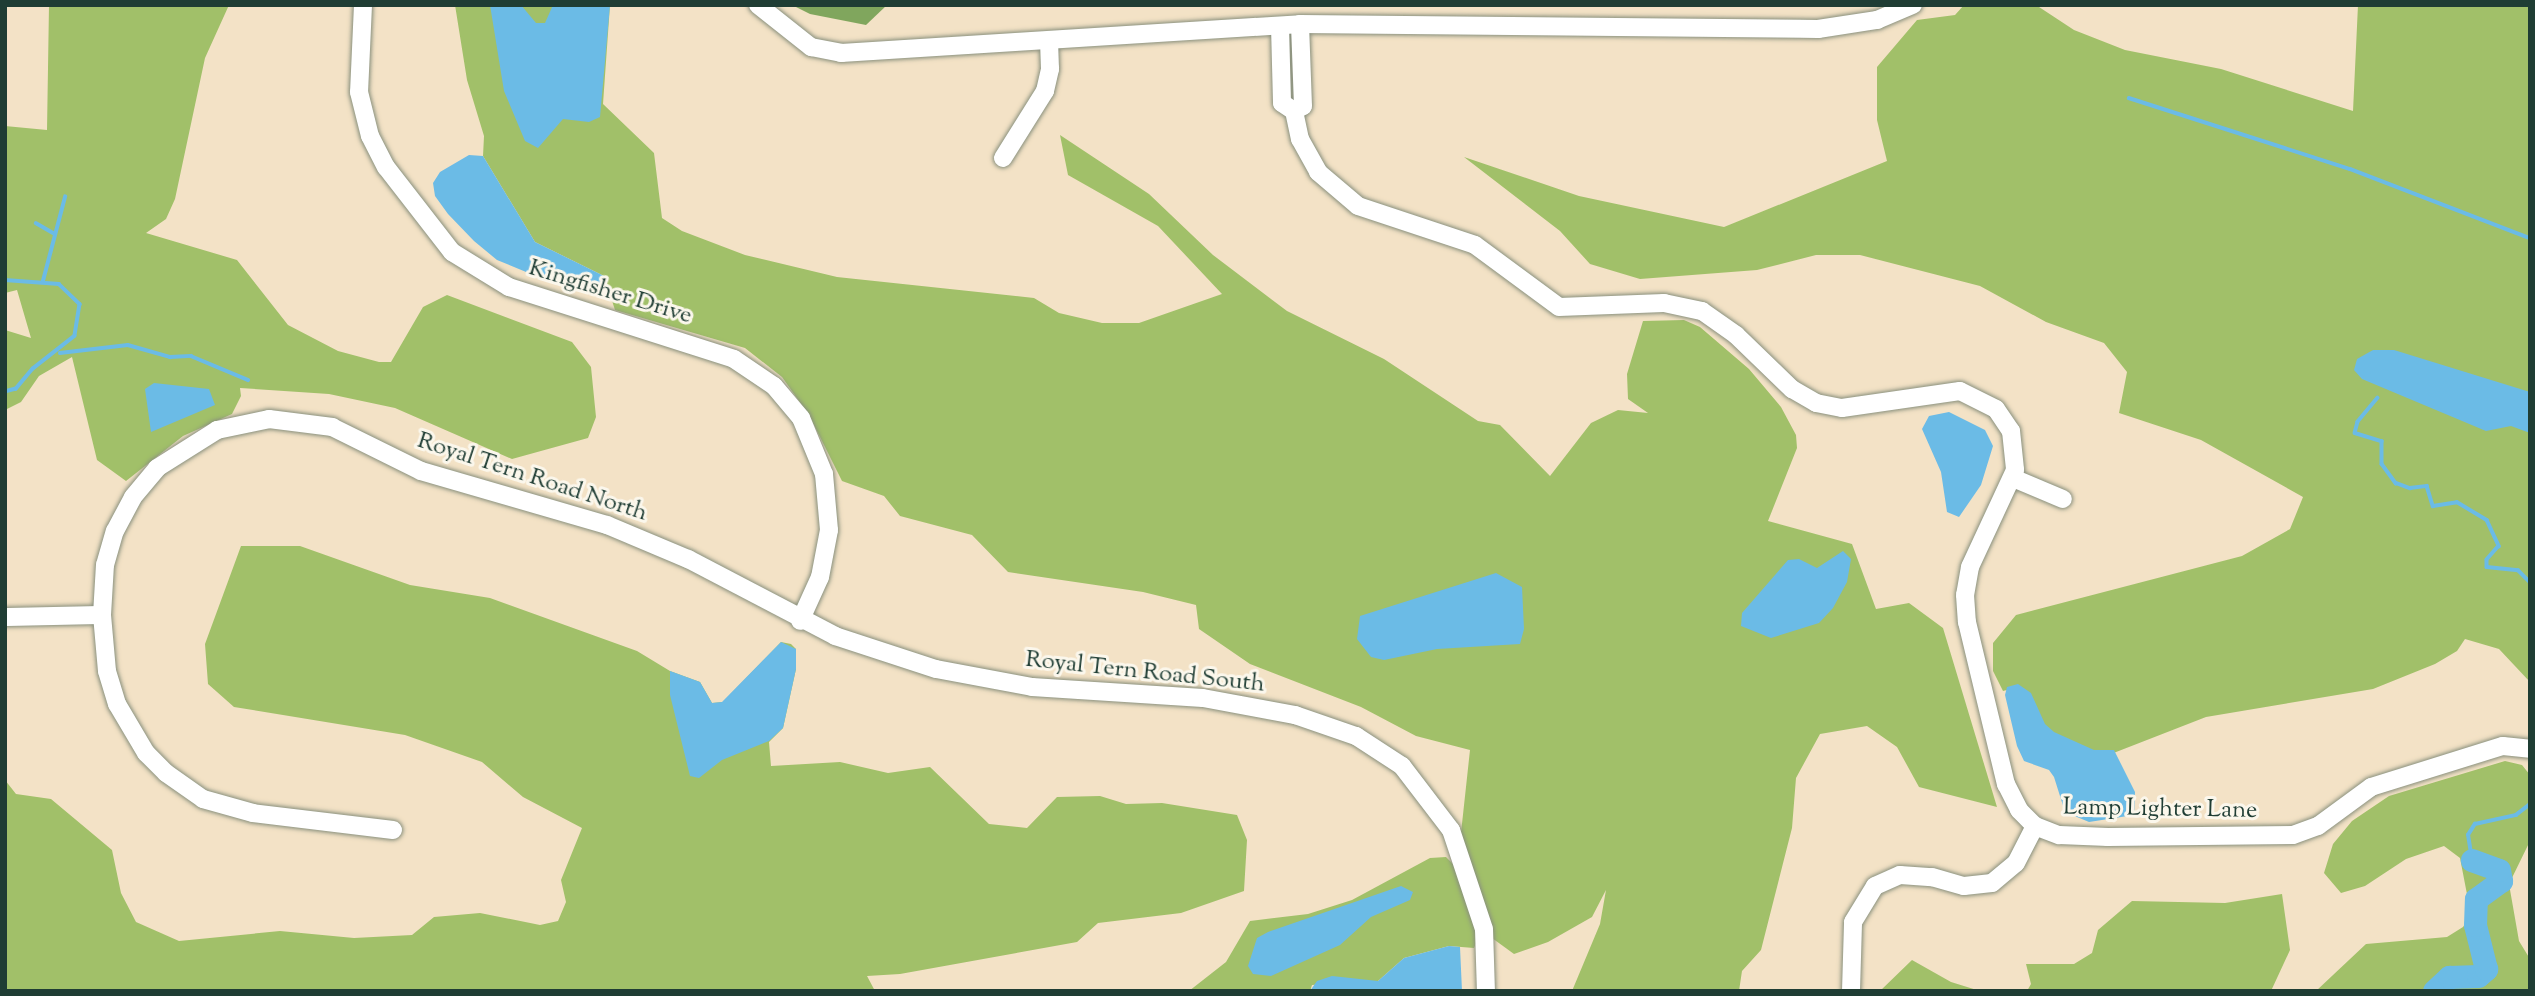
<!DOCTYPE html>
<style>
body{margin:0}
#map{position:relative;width:2535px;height:996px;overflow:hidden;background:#f3e2c6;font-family:"Sorts Mill Goudy",serif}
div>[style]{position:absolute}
.green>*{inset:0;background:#a1c069}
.forest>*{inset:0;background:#80a65d}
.water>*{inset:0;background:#6bbbe6}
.stream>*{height:3.5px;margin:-1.75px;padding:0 1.75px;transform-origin:1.75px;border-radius:1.75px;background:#6bbbe6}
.river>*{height:23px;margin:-11.5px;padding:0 11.5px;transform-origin:11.5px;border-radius:11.5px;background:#6bbbe6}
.roads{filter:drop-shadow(0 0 2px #89907d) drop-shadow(0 0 2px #89907d)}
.minor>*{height:18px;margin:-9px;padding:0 9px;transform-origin:9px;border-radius:9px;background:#fff}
span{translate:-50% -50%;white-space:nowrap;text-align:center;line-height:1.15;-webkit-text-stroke:6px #fbf7ec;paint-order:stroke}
.street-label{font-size:24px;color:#1f3d34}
.frame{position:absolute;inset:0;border:7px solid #1f3d34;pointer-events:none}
</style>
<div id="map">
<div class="green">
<div style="clip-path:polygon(49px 5px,229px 5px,205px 58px,175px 199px,166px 219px,146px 233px,237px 260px,288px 325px,338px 351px,379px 362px,391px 362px,423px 307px,447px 295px,572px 342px,591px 367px,596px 417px,588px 438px,512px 459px,395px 408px,329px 394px,240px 388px,241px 396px,232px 414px,183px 436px,126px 481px,97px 460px,72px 357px,39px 376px,21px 402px,5px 410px,5px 330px,31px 338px,17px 290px,5px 293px,5px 126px,47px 130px)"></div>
<div style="clip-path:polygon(455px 5px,610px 5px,603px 104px,654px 153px,662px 218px,682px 231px,745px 255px,837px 277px,1034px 298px,1059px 313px,1102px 323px,1139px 323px,1222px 294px,1158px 226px,1068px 175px,1060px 135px,1149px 194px,1213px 255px,1287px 311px,1384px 359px,1478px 421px,1500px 425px,1550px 476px,1591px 423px,1618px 410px,1648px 413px,1628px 399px,1627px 374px,1643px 321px,1684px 320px,1700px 327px,1749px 369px,1781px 407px,1796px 435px,1797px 448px,1768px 521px,1852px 544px,1876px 609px,1909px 603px,1943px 628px,1997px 807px,1919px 787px,1897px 747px,1867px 726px,1820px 734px,1796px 778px,1792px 828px,1761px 950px,1742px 971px,1739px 991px,1572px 991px,1600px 924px,1606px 890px,1592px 917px,1548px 942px,1514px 954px,1492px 938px,1461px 833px,1470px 750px,1416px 736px,1361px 707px,1250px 664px,1199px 629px,1196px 605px,1143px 592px,1008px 572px,972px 535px,900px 516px,884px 496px,842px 481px,809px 415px,782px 377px,745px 348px,615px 310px,604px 276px,535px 242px,483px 156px,484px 136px,467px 80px)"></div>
<div style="clip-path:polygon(1964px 5px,2036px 5px,2074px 30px,2125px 50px,2221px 69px,2353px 111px,2358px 5px,2530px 5px,2530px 682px,2499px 649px,2465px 639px,2457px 651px,2435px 664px,2373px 689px,2206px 717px,2111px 754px,2086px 752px,2042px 727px,2019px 687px,2003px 691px,1993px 671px,1993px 643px,2016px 615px,2242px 556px,2290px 529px,2303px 497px,2201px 440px,2119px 413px,2127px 372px,2104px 343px,2046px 322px,1980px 286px,1860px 255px,1816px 255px,1757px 270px,1640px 279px,1590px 264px,1560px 231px,1464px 157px,1579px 196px,1724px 227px,1887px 161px,1877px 120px,1877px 67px,1917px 20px,1955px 15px)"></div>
<div style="clip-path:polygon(241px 546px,300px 546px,410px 585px,490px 598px,637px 651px,670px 671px,700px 682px,712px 703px,723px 702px,781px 642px,791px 644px,796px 649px,796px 669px,783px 728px,769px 742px,771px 766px,840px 762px,888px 773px,930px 767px,989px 824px,1027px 828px,1057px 797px,1100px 796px,1126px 804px,1162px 803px,1237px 815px,1247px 840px,1244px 891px,1181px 913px,1098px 923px,1077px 942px,900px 974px,867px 976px,875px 991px,5px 991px,5px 780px,16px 794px,51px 799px,112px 850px,121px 893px,136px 922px,179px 941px,280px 931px,354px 938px,412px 935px,434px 917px,480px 913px,540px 925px,558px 921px,566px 902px,561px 880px,582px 828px,523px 797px,482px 762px,405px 735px,234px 707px,208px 684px,205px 644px)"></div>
<div style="clip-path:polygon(2505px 761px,2522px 765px,2530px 775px,2530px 841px,2509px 884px,2519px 941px,2530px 959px,2530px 991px,2316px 991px,2366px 944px,2447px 937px,2463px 927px,2471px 915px,2460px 858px,2444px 846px,2406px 859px,2365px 886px,2341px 893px,2324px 873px,2333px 844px,2352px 821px,2389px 796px)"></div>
<div style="clip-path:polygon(1446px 857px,1455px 866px,1478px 938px,1474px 948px,1449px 946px,1404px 958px,1378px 981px,1312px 985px,1310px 991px,1189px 991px,1226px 962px,1250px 921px,1308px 914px,1352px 900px,1430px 858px)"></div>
<div style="clip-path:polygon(2282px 894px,2290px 950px,2271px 991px,2027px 991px,2031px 984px,2026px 964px,2074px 964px,2092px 953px,2098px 930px,2132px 901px,2225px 903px)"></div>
<div style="clip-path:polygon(1912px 960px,1951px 982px,1980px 991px,1880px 991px)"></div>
</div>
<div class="forest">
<div style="clip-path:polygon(792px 5px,887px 5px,866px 25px,810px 14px)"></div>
</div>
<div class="water">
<div style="clip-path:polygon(490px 5px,521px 5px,536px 23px,545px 23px,553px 5px,610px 5px,600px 117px,589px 122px,563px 119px,538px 148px,525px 141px,504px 91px)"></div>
<div style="clip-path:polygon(469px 155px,483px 156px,535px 242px,604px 276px,605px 291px,543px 279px,497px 260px,474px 241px,448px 214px,435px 196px,433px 183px,440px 172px)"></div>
<div style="clip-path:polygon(2373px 350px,2394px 350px,2530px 392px,2530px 433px,2511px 426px,2486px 431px,2362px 379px,2354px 370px,2357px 359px)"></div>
<div style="clip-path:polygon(154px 383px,209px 389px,215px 405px,151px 432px,145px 389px)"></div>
<div style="clip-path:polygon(1949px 412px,1985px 430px,1993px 446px,1981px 485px,1959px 517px,1947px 512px,1941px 472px,1922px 429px,1929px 416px)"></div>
<div style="clip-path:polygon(1843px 551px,1851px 559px,1847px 582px,1833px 608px,1819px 623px,1771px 638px,1741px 626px,1742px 613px,1788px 560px,1799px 559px,1817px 568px)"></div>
<div style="clip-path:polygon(1496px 573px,1522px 587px,1524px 629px,1520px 644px,1437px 649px,1384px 660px,1371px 657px,1357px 639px,1360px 616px)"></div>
<div style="clip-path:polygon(781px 642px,796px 649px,796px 669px,783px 728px,769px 741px,722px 760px,699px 778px,690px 776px,670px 695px,670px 671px,700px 682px,712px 703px,722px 702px)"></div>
<div style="clip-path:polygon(2018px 684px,2031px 693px,2045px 724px,2054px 732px,2094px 750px,2114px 750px,2135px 792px,2134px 815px,2089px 822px,2065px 812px,2054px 777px,2049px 770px,2024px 761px,2017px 746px,2005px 695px,2007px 687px)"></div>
<div style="clip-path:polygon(1401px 886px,1413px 892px,1410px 900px,1371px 917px,1340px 945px,1271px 976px,1253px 974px,1248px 966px,1257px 938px,1268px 932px)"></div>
<div style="clip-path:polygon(1449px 946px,1460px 947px,1462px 991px,1310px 991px,1317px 981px,1332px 976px,1378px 981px,1404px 958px)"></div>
</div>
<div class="stream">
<div style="left:2129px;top:98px;width:232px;rotate:17.8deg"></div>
<div style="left:2350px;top:169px;width:193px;rotate:21deg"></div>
<div style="left:36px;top:223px;width:20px;rotate:30deg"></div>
<div style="left:5px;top:280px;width:54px;rotate:4.2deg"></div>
<div style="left:59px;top:284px;width:29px;rotate:44deg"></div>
<div style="left:80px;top:304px;width:32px;rotate:99deg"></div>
<div style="left:75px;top:336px;width:53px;rotate:141.8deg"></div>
<div style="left:33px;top:369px;width:26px;rotate:130deg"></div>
<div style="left:16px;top:389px;width:11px;rotate:165deg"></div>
<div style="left:43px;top:281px;width:87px;rotate:-75.3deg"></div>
<div style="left:60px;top:353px;width:68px;rotate:-6.7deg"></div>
<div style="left:128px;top:345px;width:44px;rotate:15.9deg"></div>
<div style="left:170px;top:357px;width:21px;rotate:-3deg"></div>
<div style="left:191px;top:356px;width:62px;rotate:22.8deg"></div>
<div style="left:2378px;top:398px;width:31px;rotate:130deg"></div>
<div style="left:2358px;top:422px;width:11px;rotate:105deg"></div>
<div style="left:2355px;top:433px;width:28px;rotate:17deg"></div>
<div style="left:2382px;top:441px;width:23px;rotate:90deg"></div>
<div style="left:2382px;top:464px;width:24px;rotate:54deg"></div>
<div style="left:2396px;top:483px;width:15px;rotate:20deg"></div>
<div style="left:2410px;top:488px;width:17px;rotate:-7deg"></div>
<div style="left:2427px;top:486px;width:21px;rotate:73deg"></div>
<div style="left:2433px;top:506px;width:24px;rotate:-9deg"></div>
<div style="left:2457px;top:502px;width:35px;rotate:31deg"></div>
<div style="left:2487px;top:520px;width:29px;rotate:65deg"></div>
<div style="left:2499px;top:546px;width:18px;rotate:131deg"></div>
<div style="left:2487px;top:560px;width:7px;rotate:90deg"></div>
<div style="left:2487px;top:567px;width:31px;rotate:6deg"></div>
<div style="left:2518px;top:570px;width:17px;rotate:45deg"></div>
<div style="left:2472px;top:860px;width:25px;rotate:-99deg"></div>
<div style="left:2468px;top:835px;width:13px;rotate:-58deg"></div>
<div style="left:2475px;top:824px;width:42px;rotate:-12.4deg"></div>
<div style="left:2516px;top:815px;width:18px;rotate:-38deg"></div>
</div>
<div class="river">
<div style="left:2434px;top:991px;width:21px;rotate:-43deg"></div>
<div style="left:2449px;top:977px;width:29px;rotate:-2deg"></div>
<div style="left:2478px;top:976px;width:11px;rotate:-41deg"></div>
<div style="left:2486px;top:969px;width:45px;rotate:-104deg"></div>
<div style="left:2475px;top:925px;width:26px;rotate:-88deg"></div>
<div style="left:2476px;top:899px;width:31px;rotate:-36deg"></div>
<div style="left:2501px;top:881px;width:11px;rotate:-100deg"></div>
<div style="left:2499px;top:870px;width:29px;rotate:-160deg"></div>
</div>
<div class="roads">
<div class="minor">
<div style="left:363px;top:5px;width:87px;rotate:92.6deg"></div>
<div style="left:359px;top:92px;width:45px;rotate:76deg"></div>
<div style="left:370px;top:136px;width:35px;rotate:63deg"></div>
<div style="left:386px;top:167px;width:108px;rotate:52.2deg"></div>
<div style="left:452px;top:252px;width:67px;rotate:31.6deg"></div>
<div style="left:509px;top:287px;width:236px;rotate:17.7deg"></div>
<div style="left:734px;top:359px;width:48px;rotate:34deg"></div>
<div style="left:774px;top:386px;width:42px;rotate:49.8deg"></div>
<div style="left:801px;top:418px;width:61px;rotate:67.7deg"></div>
<div style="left:824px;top:474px;width:56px;rotate:84.9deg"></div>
<div style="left:829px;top:530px;width:48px;rotate:100.8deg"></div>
<div style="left:820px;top:577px;width:48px;rotate:114.4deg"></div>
<div style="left:758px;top:5px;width:68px;rotate:38.4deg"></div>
<div style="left:811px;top:47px;width:31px;rotate:11deg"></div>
<div style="left:841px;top:53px;width:460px;rotate:-3.6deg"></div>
<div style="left:1300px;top:24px;width:518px;rotate:0.55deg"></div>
<div style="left:1818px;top:29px;width:60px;rotate:-8.7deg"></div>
<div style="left:1877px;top:20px;width:39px;rotate:-23deg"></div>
<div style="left:1280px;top:26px;width:77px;rotate:88.5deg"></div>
<div style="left:1282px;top:103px;width:14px;rotate:34deg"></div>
<div style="left:1294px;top:111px;width:29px;rotate:78deg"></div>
<div style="left:1300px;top:139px;width:38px;rotate:61deg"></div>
<div style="left:1318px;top:172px;width:52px;rotate:40.4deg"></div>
<div style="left:1358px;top:206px;width:123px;rotate:18.4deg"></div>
<div style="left:1475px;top:245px;width:104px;rotate:36.4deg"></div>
<div style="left:1559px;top:307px;width:105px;rotate:-2.2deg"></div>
<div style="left:1664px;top:303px;width:39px;rotate:12deg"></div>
<div style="left:1702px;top:311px;width:42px;rotate:35.2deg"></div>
<div style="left:1736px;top:335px;width:78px;rotate:44deg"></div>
<div style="left:1792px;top:389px;width:28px;rotate:30deg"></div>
<div style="left:1816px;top:403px;width:26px;rotate:11deg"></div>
<div style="left:1842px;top:408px;width:119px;rotate:-8.2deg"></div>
<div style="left:1960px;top:391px;width:40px;rotate:26.6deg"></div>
<div style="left:1996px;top:409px;width:27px;rotate:56deg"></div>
<div style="left:2011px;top:431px;width:39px;rotate:84deg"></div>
<div style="left:2015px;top:470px;width:107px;rotate:114.9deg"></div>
<div style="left:1970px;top:567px;width:28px;rotate:100deg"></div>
<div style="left:1965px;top:595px;width:27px;rotate:86deg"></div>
<div style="left:1967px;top:622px;width:167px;rotate:76.5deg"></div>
<div style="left:2006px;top:784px;width:29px;rotate:63deg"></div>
<div style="left:2019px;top:810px;width:23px;rotate:45deg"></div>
<div style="left:2035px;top:826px;width:26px;rotate:21deg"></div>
<div style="left:2059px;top:835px;width:49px;rotate:2.3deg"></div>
<div style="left:2108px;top:837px;width:185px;rotate:-0.6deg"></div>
<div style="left:2293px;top:835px;width:27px;rotate:-20deg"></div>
<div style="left:2318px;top:826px;width:66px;rotate:-36.3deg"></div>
<div style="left:2371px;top:787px;width:138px;rotate:-17.3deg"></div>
<div style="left:2503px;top:746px;width:27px;rotate:6deg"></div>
<div style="left:1294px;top:111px;width:10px;rotate:-29deg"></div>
<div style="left:1303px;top:106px;width:82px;rotate:-92.1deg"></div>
<div style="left:1003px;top:158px;width:79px;rotate:-57.9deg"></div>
<div style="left:1045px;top:91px;width:23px;rotate:-77deg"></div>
<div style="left:1050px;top:69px;width:25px;rotate:-92deg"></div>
<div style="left:2013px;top:478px;width:54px;rotate:22.8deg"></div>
<div style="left:5px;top:617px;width:97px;rotate:-1.2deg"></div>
<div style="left:393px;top:830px;width:141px;rotate:-173.1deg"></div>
<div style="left:253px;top:813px;width:52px;rotate:-164.4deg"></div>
<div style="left:203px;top:799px;width:45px;rotate:-144.9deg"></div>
<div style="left:166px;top:773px;width:28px;rotate:-135deg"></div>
<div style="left:146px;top:753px;width:57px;rotate:-120.6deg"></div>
<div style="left:117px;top:704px;width:34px;rotate:-107deg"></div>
<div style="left:107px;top:671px;width:56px;rotate:-95.1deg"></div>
<div style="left:102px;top:615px;width:50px;rotate:-86.6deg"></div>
<div style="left:105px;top:565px;width:35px;rotate:-74deg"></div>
<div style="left:115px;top:531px;width:38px;rotate:-62deg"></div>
<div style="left:133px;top:497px;width:38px;rotate:-50deg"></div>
<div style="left:157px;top:468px;width:71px;rotate:-32.3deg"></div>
<div style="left:217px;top:430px;width:53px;rotate:-11.9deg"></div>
<div style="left:269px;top:419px;width:64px;rotate:7.2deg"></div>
<div style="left:332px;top:427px;width:99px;rotate:26.3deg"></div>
<div style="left:421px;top:471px;width:194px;rotate:16.2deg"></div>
<div style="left:607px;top:525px;width:88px;rotate:22.8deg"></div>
<div style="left:688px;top:559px;width:166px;rotate:27.6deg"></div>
<div style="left:835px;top:636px;width:106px;rotate:18.1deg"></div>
<div style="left:936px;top:669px;width:98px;rotate:10.6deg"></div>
<div style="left:1032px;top:687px;width:171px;rotate:3.7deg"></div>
<div style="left:1203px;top:698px;width:94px;rotate:10.5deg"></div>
<div style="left:1295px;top:715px;width:65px;rotate:19deg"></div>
<div style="left:1356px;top:736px;width:55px;rotate:33.1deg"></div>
<div style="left:1402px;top:766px;width:81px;rotate:52.6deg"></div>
<div style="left:1451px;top:830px;width:104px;rotate:71.6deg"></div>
<div style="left:1484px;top:929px;width:62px;rotate:88.2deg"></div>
<div style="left:1851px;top:991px;width:69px;rotate:-88.3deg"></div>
<div style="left:1853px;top:922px;width:42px;rotate:-58.6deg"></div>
<div style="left:1875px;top:886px;width:27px;rotate:-24deg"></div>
<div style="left:1900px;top:875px;width:32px;rotate:4deg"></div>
<div style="left:1932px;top:877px;width:33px;rotate:16deg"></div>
<div style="left:1964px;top:886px;width:28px;rotate:-6deg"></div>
<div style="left:1992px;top:883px;width:31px;rotate:-40deg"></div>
<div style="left:2016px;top:863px;width:42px;rotate:-62.8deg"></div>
</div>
</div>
<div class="street-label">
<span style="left:610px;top:293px;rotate:17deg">Kingfisher Drive</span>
<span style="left:532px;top:478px;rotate:18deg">Royal Tern Road North</span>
<span style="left:1145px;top:673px;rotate:6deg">Royal Tern Road South</span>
<span style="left:2160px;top:810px;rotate:1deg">Lamp Lighter Lane</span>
</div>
<div class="frame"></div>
</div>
